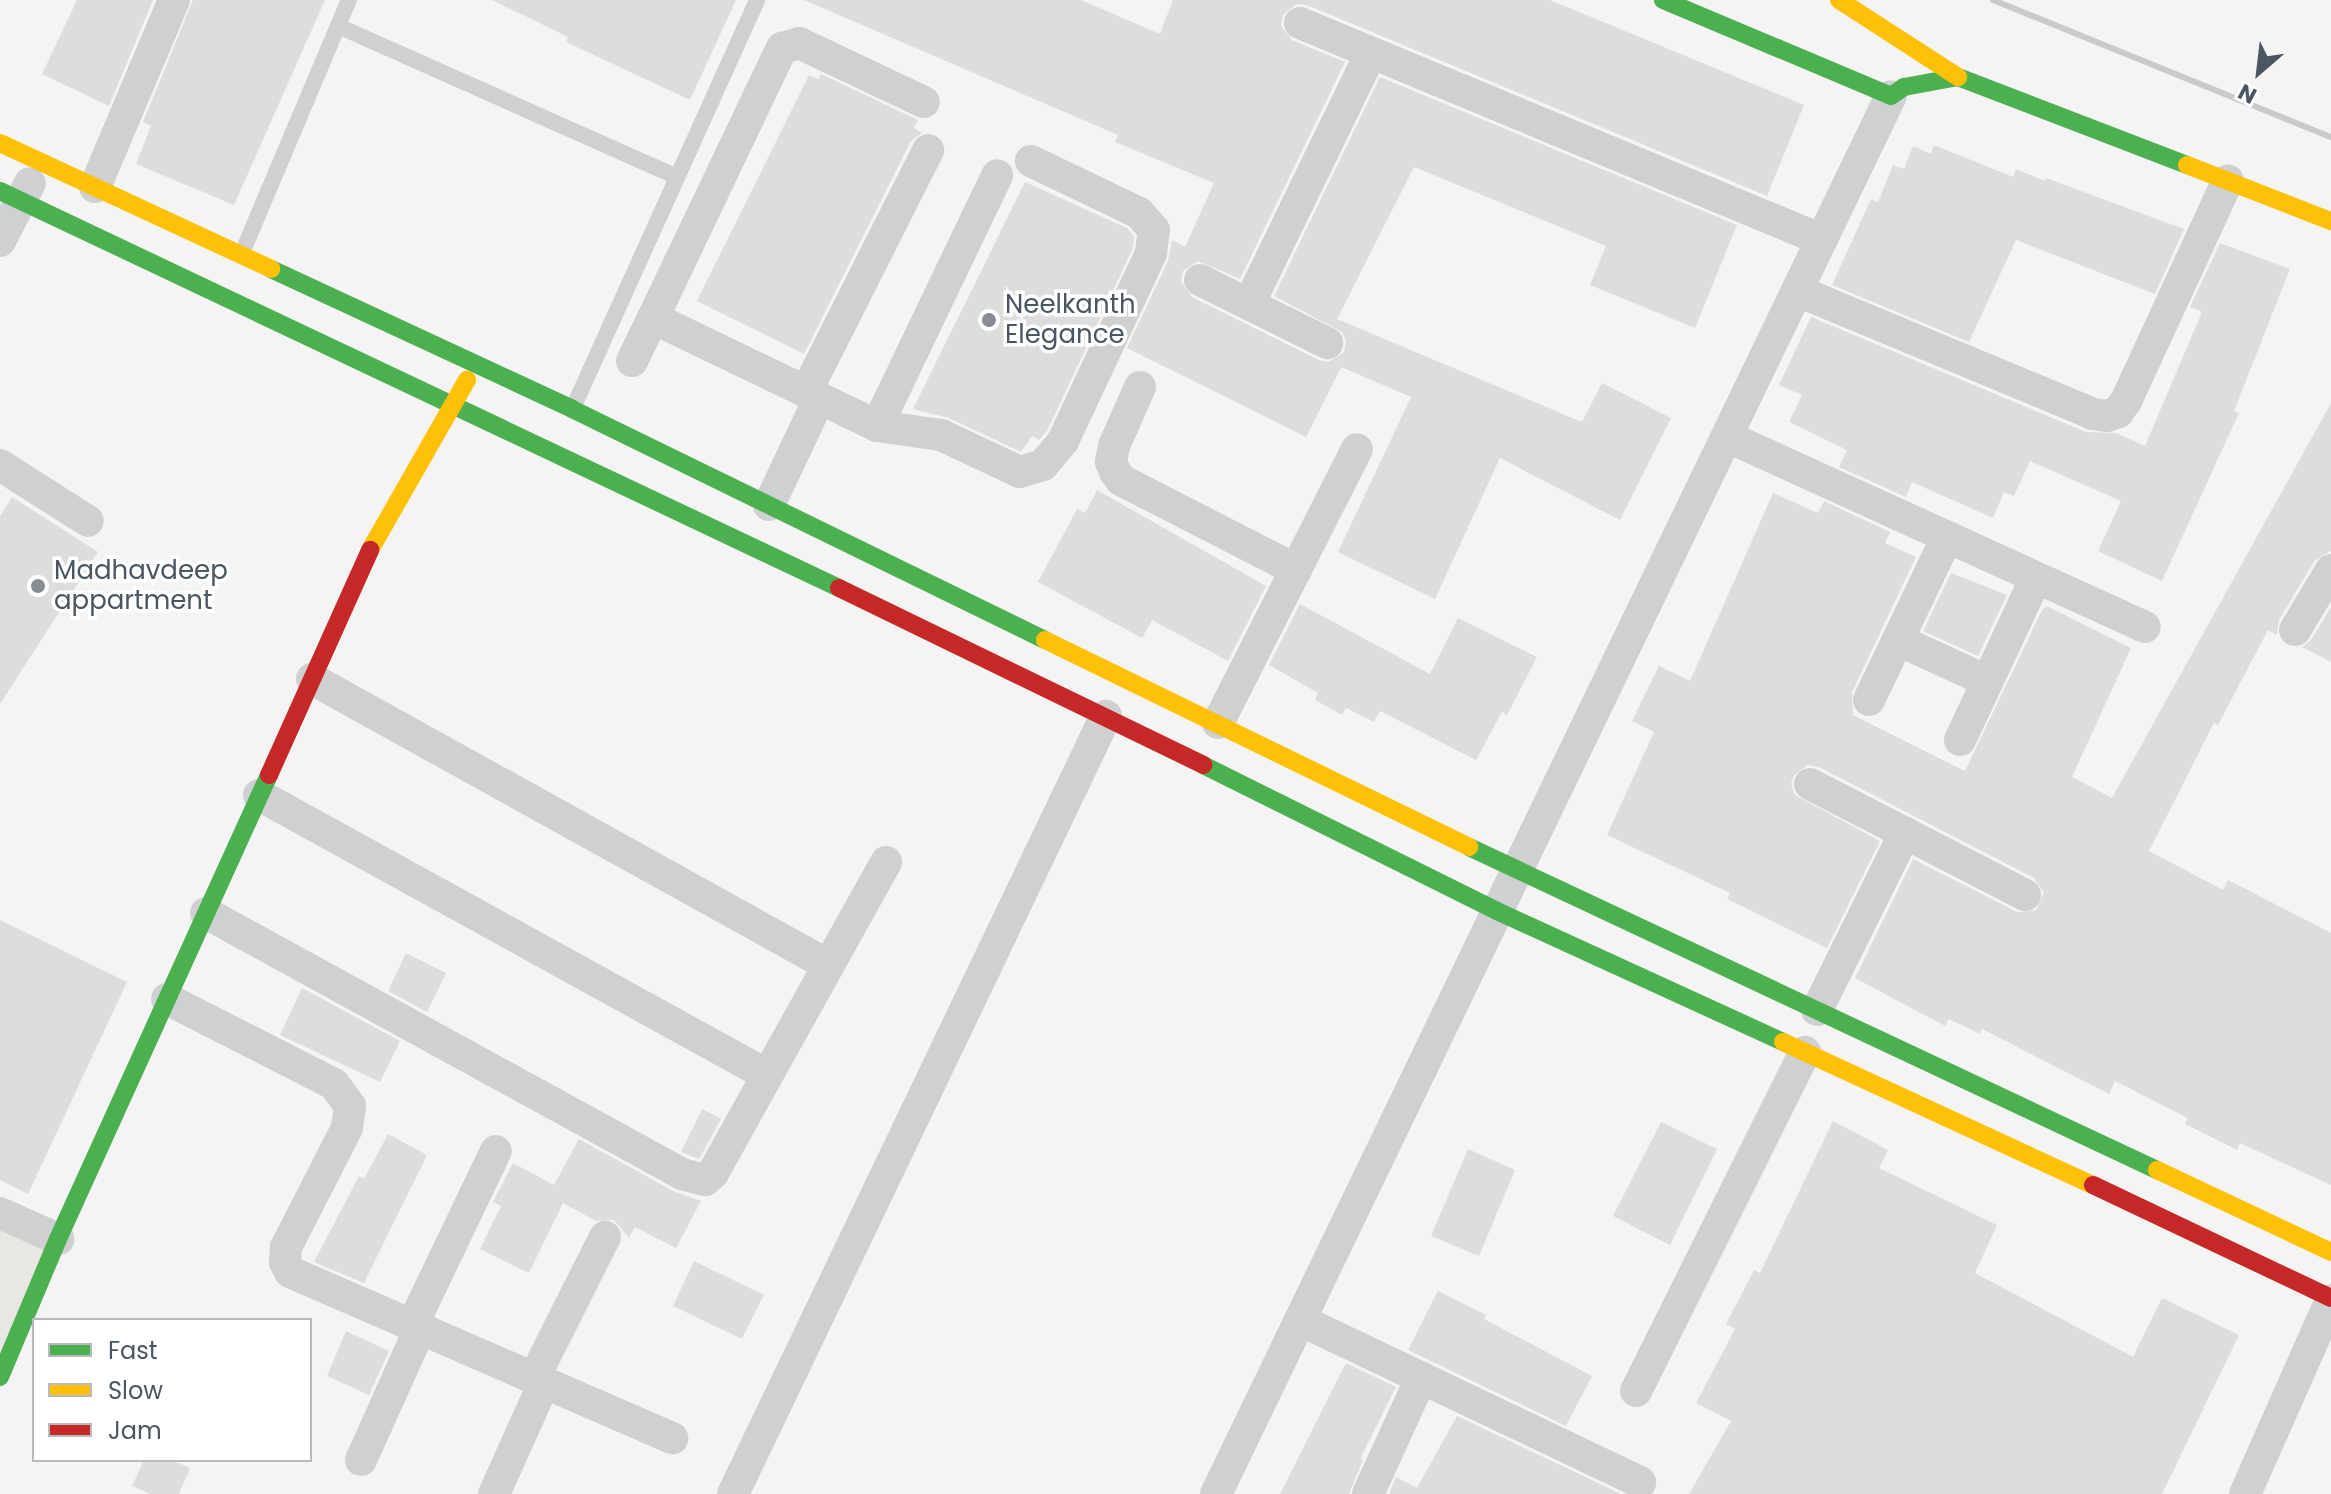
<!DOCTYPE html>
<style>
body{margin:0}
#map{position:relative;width:2331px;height:1494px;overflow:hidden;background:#f4f4f4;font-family:Poppins,sans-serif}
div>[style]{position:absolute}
.commercial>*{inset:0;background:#e8e7e3}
.building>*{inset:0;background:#ddddde}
.lane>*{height:16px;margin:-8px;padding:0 8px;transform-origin:8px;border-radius:8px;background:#ced0d2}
.street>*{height:32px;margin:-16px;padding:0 16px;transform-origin:16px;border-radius:16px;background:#ced0d2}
.fast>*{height:18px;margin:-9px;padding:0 9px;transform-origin:9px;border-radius:9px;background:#4caf50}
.slow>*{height:18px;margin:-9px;padding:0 9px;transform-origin:9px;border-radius:9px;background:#ffc107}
.jam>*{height:18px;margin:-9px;padding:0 9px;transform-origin:9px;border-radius:9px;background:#c62828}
.rail>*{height:6px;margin:-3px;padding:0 3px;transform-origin:3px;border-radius:3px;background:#c9cacc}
.dots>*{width:22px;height:22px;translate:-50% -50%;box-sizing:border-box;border:4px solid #fff;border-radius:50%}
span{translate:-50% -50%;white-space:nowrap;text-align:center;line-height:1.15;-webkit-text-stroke:7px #fff;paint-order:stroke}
.poi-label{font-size:26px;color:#4a5661}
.left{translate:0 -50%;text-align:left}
.legend{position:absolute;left:32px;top:1318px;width:280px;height:144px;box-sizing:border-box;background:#fff;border:2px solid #b7bbc0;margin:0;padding:10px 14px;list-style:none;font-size:24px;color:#4a5661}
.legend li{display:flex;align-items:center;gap:16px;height:40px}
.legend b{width:40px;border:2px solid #b7bbc0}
.north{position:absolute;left:2219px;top:32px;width:80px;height:80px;-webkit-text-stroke:6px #fff;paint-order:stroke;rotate:208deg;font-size:22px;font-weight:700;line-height:32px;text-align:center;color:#4a5661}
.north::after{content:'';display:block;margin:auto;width:28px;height:36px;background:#4a5661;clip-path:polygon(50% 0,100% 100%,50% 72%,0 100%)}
</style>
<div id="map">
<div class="commercial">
<div style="clip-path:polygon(0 1213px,58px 1239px,0 1377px)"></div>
</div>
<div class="building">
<div style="clip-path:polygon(77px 0,153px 0,109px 106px,42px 74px)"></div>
<div style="clip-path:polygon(193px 0,325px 0,234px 205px,136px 164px,151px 126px,143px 122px)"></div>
<div style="clip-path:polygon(492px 0,736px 0,690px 100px,566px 42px,568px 37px)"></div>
<div style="clip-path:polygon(804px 0,1081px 0,1160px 34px,1173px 0,1550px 0,1804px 105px,1767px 196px,1307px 5px,1297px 4px,1283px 15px,1281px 26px,1292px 40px,1345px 62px,1240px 279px,1198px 261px,1183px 271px,1181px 282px,1192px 297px,1319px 360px,1329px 362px,1344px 352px,1346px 341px,1342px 332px,1274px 296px,1380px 77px,1737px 225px,1695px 328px,1590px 285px,1606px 246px,1414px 167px,1337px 319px,1582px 422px,1602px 383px,1671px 418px,1620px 520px,1500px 458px,1435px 599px,1338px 552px,1411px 397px,1341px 367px,1306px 437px,1127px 348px,1168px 261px,1172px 240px,1185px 247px,1214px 183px,1115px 142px,1118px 135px)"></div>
<div style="clip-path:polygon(821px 74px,918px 120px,914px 128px,922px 133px,911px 141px,804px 354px,697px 301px,809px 75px,818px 79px)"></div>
<div style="clip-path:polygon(1934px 145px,2013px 177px,2016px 169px,2045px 181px,2046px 178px,2184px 229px,2155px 294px,2016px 240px,1969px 342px,1832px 285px,1871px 199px,1878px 202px,1893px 165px,1904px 169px,1913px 146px,1931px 154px)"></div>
<div style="clip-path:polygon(1025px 182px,1127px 228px,1134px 236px,1133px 248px,1047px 431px,1039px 440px,1032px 436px,1021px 452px,949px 418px,913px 409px)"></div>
<div style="clip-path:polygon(2220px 243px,2290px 269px,2234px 411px,2239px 413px,2162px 581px,2098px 551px,2121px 501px,2030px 461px,2014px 496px,2004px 492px,1993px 518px,1912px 482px,1906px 497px,1839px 467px,1847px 450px,1789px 422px,1802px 395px,1779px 385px,1811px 317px,2086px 432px,2116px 433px,2145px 446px,2202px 312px,2190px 307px)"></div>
<div style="clip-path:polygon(2331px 403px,2331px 551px,2315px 560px,2279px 620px,2277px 635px,2268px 630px,2218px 725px,2214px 723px,2149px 851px,2223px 890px,2228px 880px,2331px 933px,2331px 1185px,2240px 1143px,2237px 1150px,2185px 1124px,2188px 1118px,2115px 1081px,2109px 1094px,1982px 1029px,1980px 1034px,1949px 1019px,1945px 1026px,1855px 978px,1913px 859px,2017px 912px,2036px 910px,2044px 893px,2034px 878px,1819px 767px,1808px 765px,1794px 775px,1791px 784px,1795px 795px,1880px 841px,1827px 948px,1727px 899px,1730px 893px,1607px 835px,1654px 732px,1632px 721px,1659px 666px,1690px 681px,1773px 493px,1818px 513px,1824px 501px,1890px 532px,1885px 543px,1916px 557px,1852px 692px,1853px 715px,1965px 771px,2042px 610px,2047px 606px,2131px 648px,2072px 777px,2112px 798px)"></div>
<div style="clip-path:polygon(1097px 490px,1266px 586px,1228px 661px,1152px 620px,1142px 638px,1038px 582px,1077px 509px,1085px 513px)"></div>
<div style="clip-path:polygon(12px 497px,98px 552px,0 704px,0 516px)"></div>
<div style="clip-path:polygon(1951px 573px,2007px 595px,1978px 656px,1923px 631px)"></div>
<div style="clip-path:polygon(1300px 604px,1430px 674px,1458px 618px,1537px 657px,1507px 715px,1502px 712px,1476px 760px,1380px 711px,1374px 722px,1346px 708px,1342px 715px,1315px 700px,1318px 693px,1269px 665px)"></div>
<div style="clip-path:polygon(2331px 607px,2331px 662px,2302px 647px,2311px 640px)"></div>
<div style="clip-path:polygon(0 920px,127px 982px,28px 1194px,0 1180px)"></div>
<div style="clip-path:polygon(406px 953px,446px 973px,427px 1012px,388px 991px)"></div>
<div style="clip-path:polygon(302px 988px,400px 1041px,380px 1082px,280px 1035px)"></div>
<div style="clip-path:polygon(702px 1109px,721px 1119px,699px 1159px,681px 1152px)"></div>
<div style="clip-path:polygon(1833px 1121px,1888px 1150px,1879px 1168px,1997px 1225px,1975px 1273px,2133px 1357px,2162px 1298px,2239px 1335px,2162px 1494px,1689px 1494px,1731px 1421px,1696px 1403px,1735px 1329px,1726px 1324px,1754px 1270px,1760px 1273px)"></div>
<div style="clip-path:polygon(1661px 1122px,1717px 1149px,1670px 1245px,1613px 1216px)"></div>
<div style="clip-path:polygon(388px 1134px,427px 1155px,364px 1283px,314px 1262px,359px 1176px,364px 1179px)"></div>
<div style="clip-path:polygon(579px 1139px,673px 1191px,701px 1201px,676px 1248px,635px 1227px,629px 1238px,614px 1220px,596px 1221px,563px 1203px,529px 1273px,480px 1249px,501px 1206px,493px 1202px,513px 1163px,554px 1185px)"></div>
<div style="clip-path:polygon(1468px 1149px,1515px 1170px,1479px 1256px,1431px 1236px)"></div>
<div style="clip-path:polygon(694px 1261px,764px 1295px,742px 1339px,673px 1306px)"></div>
<div style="clip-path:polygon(1438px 1291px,1486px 1315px,1484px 1319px,1592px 1376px,1566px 1426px,1408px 1350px)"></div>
<div style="clip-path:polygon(346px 1331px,389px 1351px,369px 1395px,327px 1376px)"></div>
<div style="clip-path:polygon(1346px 1363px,1396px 1387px,1360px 1459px,1363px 1460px,1349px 1494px,1280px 1494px)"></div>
<div style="clip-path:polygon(1457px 1416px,1621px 1494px,1389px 1494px,1396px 1477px,1417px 1488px)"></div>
<div style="clip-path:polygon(144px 1460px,171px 1460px,190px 1468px,179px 1494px,150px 1494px,132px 1486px)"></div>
</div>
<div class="lane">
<div style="left:338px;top:26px;width:371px;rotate:24deg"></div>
<div style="left:242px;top:253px;width:275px;rotate:-67.1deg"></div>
<div style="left:573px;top:408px;width:448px;rotate:-65.7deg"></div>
</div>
<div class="street">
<div style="left:1300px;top:23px;width:565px;rotate:22.57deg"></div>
<div style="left:95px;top:187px;width:203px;rotate:-67.1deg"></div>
<div style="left:0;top:241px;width:65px;rotate:-62.7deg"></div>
<div style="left:1200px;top:280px;width:142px;rotate:26.4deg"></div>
<div style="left:1798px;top:291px;width:320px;rotate:22.6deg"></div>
<div style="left:2093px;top:414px;width:14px;rotate:8deg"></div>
<div style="left:2107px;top:416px;width:12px;rotate:-20deg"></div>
<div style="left:2118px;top:412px;width:14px;rotate:-54deg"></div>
<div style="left:2126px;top:401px;width:243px;rotate:-65.2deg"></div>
<div style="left:1249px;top:304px;width:279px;rotate:-64.1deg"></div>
<div style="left:653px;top:318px;width:299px;rotate:-64.5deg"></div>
<div style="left:782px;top:48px;width:18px;rotate:-16deg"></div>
<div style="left:799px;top:43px;width:138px;rotate:25.3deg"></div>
<div style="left:632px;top:361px;width:48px;rotate:-64deg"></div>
<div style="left:653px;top:318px;width:249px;rotate:25.7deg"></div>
<div style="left:877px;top:426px;width:65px;rotate:8deg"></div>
<div style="left:941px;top:435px;width:87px;rotate:25.1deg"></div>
<div style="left:1020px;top:472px;width:24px;rotate:-17deg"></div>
<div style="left:1043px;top:465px;width:31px;rotate:-50deg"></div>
<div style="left:1063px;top:441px;width:208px;rotate:-64.9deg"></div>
<div style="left:1151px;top:253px;width:23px;rotate:-83deg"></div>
<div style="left:1154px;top:230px;width:23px;rotate:-131deg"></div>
<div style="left:1139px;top:213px;width:120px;rotate:-154.3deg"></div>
<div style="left:1140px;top:387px;width:64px;rotate:113.8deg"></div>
<div style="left:1114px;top:446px;width:16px;rotate:101deg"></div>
<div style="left:1111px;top:462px;width:11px;rotate:68deg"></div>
<div style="left:1115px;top:472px;width:10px;rotate:53deg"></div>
<div style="left:1121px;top:480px;width:197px;rotate:27.2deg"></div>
<div style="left:806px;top:392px;width:271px;rotate:-63.2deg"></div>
<div style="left:877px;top:426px;width:278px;rotate:-64.4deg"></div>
<div style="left:1728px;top:437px;width:458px;rotate:24.5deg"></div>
<div style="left:0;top:465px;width:104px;rotate:32.5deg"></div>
<div style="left:769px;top:505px;width:117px;rotate:-64.7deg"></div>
<div style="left:2295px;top:630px;width:70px;rotate:-59deg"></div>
<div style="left:1898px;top:640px;width:98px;rotate:24.7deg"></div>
<div style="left:312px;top:679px;width:590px;rotate:29deg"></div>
<div style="left:1869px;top:700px;width:181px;rotate:-64.4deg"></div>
<div style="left:1218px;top:723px;width:307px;rotate:-63.1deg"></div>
<div style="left:1960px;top:740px;width:179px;rotate:-64.9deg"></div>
<div style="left:1810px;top:784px;width:242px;rotate:27.3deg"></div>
<div style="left:259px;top:795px;width:580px;rotate:28.86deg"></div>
<div style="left:206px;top:913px;width:543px;rotate:28.74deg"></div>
<div style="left:682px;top:1174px;width:24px;rotate:15deg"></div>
<div style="left:705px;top:1180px;width:11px;rotate:-41deg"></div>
<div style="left:713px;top:1173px;width:356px;rotate:-60.9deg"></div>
<div style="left:167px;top:999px;width:187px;rotate:27deg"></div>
<div style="left:334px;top:1084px;width:27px;rotate:54deg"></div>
<div style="left:350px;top:1106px;width:22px;rotate:98deg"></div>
<div style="left:347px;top:1128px;width:134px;rotate:117.1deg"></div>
<div style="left:286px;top:1247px;width:15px;rotate:94deg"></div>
<div style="left:285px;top:1262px;width:11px;rotate:63deg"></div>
<div style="left:290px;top:1272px;width:417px;rotate:23.5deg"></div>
<div style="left:1817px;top:1010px;width:198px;rotate:-63.6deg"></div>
<div style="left:0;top:1213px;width:64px;rotate:24.1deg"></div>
<div style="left:1300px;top:1320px;width:377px;rotate:25.5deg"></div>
<div style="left:412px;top:1326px;width:194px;rotate:-64.4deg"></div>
<div style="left:534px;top:1378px;width:158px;rotate:-63.3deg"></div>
<div style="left:1636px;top:1391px;width:379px;rotate:-63.5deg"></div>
<div style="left:361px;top:1460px;width:144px;rotate:-65.8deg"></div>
<div style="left:494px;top:1494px;width:122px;rotate:-65.8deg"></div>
<div style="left:733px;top:1494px;width:863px;rotate:-64.39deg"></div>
<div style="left:1216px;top:1494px;width:1552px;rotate:-64.23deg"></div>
<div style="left:1368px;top:1494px;width:128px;rotate:-65.4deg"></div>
<div style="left:2245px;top:1494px;width:212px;rotate:-66.1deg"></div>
</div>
<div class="fast">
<div style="left:1663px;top:0;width:247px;rotate:22.8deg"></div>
<div style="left:1891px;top:96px;width:16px;rotate:-35deg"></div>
<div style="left:1904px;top:87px;width:55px;rotate:-10.5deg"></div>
<div style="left:1958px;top:77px;width:245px;rotate:21deg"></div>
<div style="left:0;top:191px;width:928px;rotate:25.32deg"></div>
<div style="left:271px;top:269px;width:332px;rotate:24.9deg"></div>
<div style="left:572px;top:409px;width:526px;rotate:26.03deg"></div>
<div style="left:1203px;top:765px;width:328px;rotate:26.4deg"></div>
<div style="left:1497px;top:911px;width:315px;rotate:24.6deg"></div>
<div style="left:1469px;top:847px;width:760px;rotate:25.15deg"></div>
<div style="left:0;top:1377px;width:150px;rotate:-67.2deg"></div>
<div style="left:58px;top:1239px;width:510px;rotate:-65.55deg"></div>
</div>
<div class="slow">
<div style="left:1839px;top:0;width:142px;rotate:32.9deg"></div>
<div style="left:0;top:143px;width:299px;rotate:24.9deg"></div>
<div style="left:2187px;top:165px;width:155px;rotate:21.3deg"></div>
<div style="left:370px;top:550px;width:196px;rotate:-60.3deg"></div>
<div style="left:1045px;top:640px;width:472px;rotate:26deg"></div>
<div style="left:1783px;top:1042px;width:341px;rotate:24.8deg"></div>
<div style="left:2157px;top:1170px;width:192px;rotate:25.2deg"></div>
</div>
<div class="jam">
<div style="left:839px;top:588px;width:405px;rotate:25.9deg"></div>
<div style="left:269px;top:775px;width:247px;rotate:-65.8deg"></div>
<div style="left:2093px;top:1185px;width:263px;rotate:25.4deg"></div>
</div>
<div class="rail">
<div style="left:1993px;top:0;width:365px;rotate:22.1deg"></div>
</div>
<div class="dots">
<div style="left:989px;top:320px;background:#868d94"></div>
<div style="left:38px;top:586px;background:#868d94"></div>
</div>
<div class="poi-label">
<span class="left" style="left:1005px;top:320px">Neelkanth<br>Elegance</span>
<span class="left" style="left:54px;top:586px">Madhavdeep<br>appartment</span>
</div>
<ul class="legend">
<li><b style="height:10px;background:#4caf50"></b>Fast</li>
<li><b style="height:10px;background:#ffc107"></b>Slow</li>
<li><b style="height:10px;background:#c62828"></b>Jam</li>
</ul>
<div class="north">N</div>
</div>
